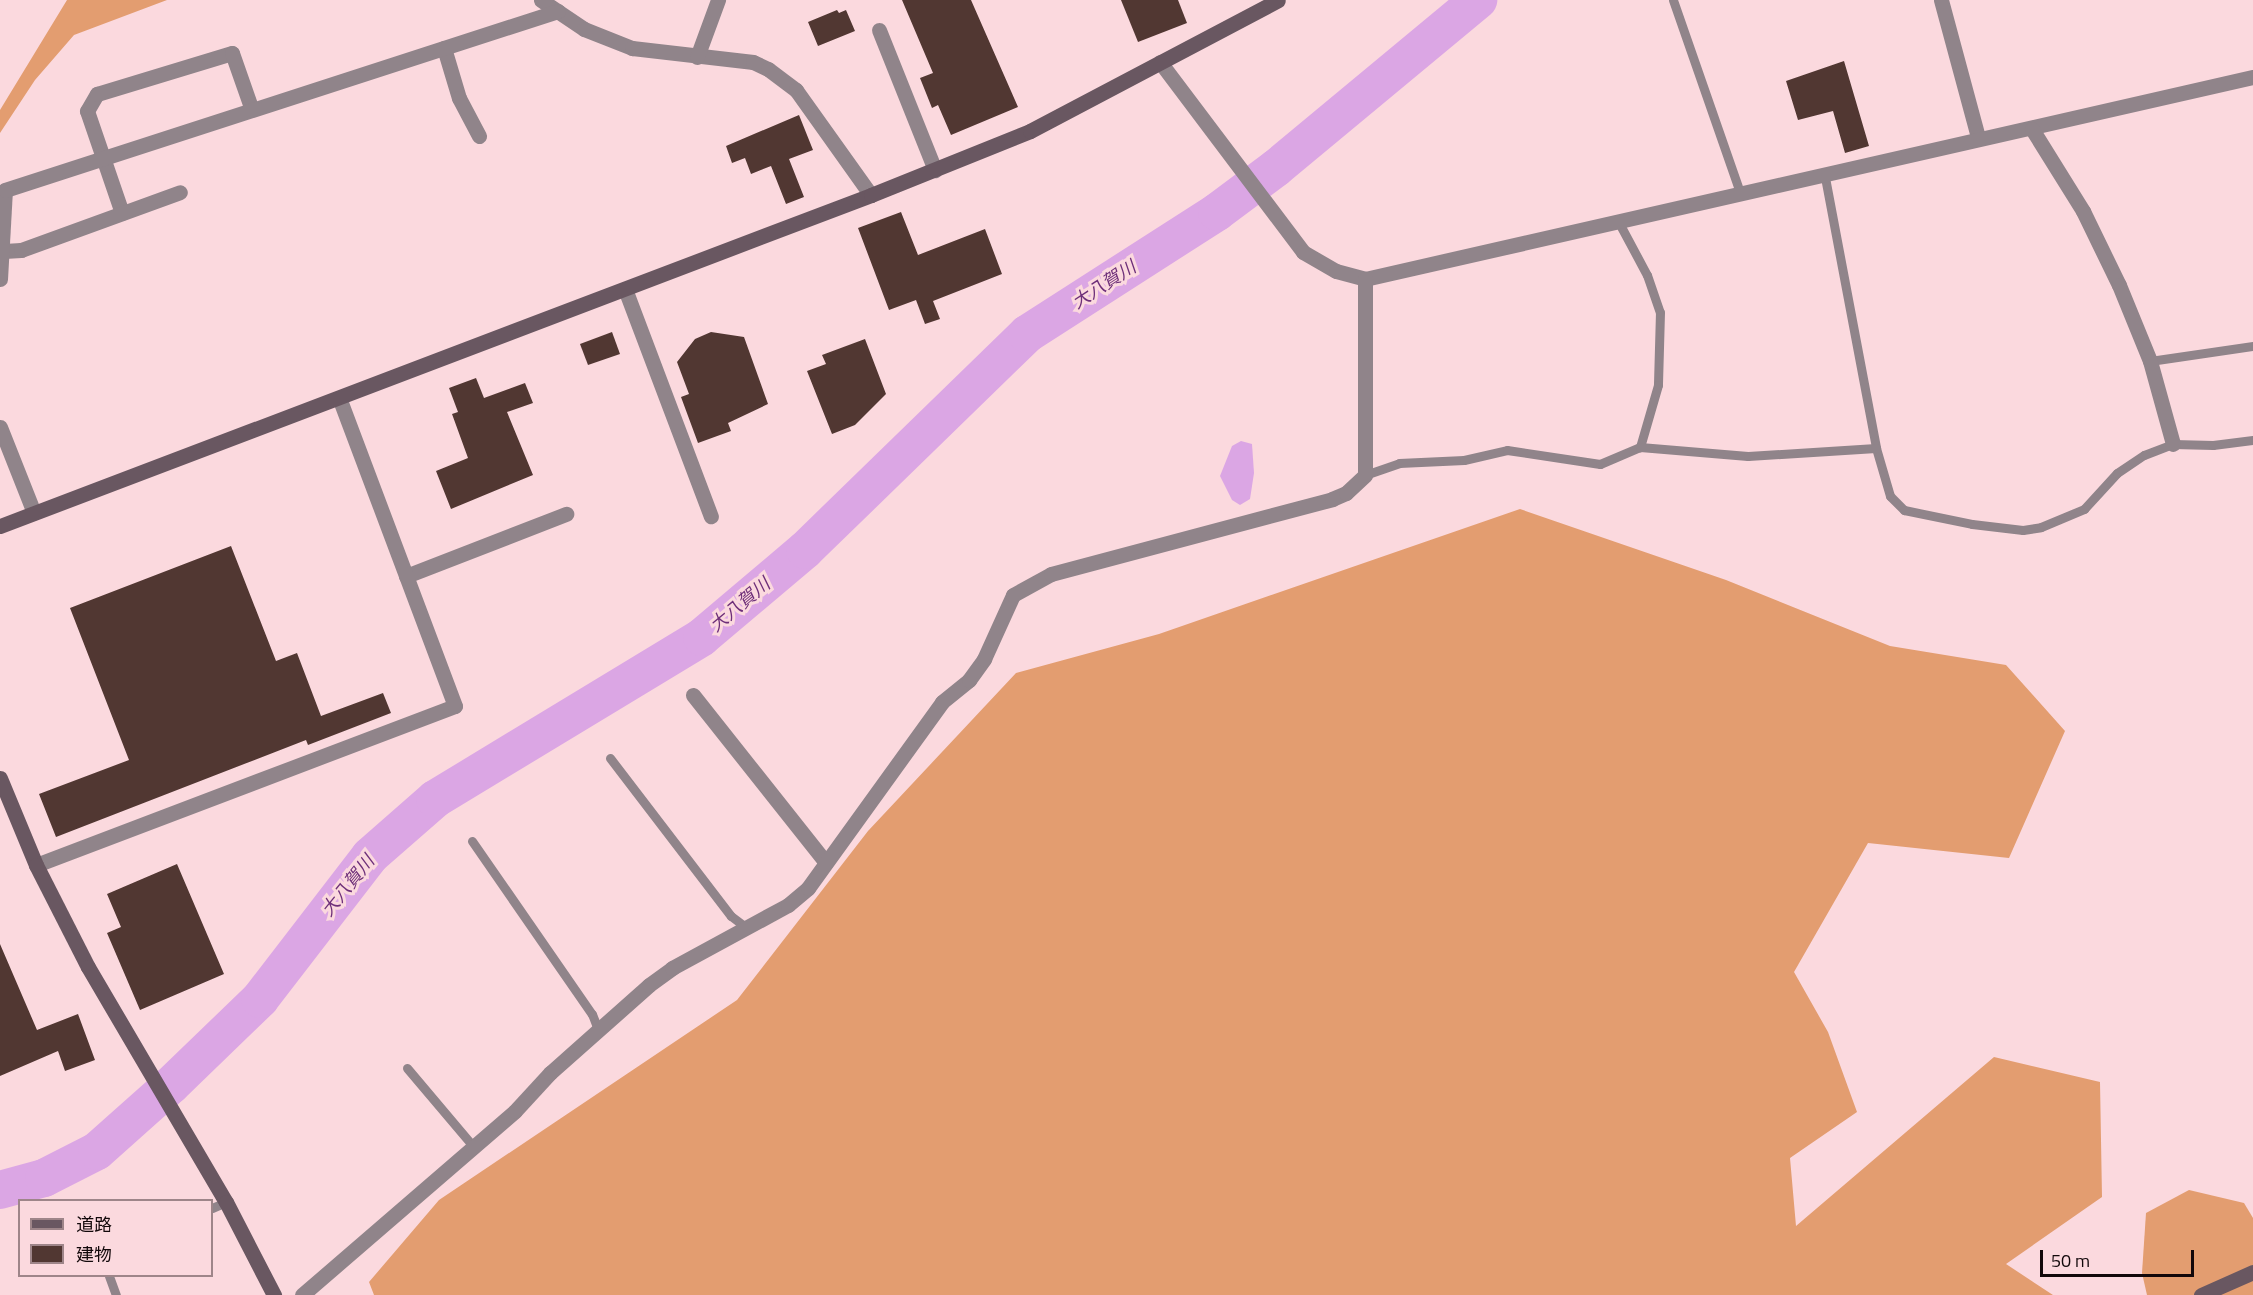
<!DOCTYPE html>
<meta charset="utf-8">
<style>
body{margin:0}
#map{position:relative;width:2253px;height:1295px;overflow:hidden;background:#fbd9de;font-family:"Titillium Web","Noto Sans JP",sans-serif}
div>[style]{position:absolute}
.forest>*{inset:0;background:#e39d70}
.water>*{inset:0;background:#dba6e4}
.river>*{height:38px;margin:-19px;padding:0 19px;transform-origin:19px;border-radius:19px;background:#dba6e4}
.building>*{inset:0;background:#513732}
.lane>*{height:9px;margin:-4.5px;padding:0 4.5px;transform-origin:4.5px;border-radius:4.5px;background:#90848a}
.street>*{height:15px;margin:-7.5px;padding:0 7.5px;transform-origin:7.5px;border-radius:7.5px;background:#90848a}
.secondary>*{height:15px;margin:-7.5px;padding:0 7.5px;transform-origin:7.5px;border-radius:7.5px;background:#695761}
span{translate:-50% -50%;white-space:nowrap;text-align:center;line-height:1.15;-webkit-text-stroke:6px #fbd9de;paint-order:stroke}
.water-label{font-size:18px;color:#6e2f79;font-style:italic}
.legend{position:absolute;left:18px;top:1199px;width:195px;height:78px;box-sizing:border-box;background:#fbd9de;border:2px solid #9e8589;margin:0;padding:8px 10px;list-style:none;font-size:18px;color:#12080a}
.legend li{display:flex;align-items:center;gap:12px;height:30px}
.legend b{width:30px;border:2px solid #9e8589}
.scale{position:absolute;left:2040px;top:1250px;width:154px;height:27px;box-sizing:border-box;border:3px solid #12080a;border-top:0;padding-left:8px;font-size:18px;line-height:21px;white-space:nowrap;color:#12080a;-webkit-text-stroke:4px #fbd9de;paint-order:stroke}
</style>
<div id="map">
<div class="forest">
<div style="clip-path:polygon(67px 0,167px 0,74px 35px,35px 80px,0 133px,0 110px)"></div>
<div style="clip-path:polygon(1520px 509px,1726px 580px,1890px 646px,2006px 665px,2065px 731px,2009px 858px,1868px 843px,1794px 972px,1828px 1032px,1857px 1112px,1790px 1158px,1796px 1226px,1994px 1057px,2100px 1082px,2102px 1197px,2006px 1264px,2053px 1295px,374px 1295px,369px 1282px,439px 1200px,737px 1000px,868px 831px,1016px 673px,1159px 634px)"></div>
<div style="clip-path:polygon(2189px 1190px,2244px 1203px,2253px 1218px,2253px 1295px,2147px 1295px,2142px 1273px,2146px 1213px)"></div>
</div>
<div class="water">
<div style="clip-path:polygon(1241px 441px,1252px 444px,1254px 473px,1250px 499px,1240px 505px,1232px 500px,1220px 476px,1232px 446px)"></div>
</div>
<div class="river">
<div style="left:0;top:1190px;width:46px;rotate:-15.3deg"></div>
<div style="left:44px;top:1178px;width:59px;rotate:-27deg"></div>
<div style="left:97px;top:1151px;width:99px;rotate:-41.7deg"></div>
<div style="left:171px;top:1085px;width:124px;rotate:-44deg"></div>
<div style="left:260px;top:999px;width:180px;rotate:-52.4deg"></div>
<div style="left:370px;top:856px;width:86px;rotate:-41.2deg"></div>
<div style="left:435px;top:799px;width:312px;rotate:-31.2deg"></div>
<div style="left:702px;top:637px;width:135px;rotate:-40.2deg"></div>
<div style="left:805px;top:550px;width:310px;rotate:-44.2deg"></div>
<div style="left:1027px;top:334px;width:226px;rotate:-32.7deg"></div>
<div style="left:1217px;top:212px;width:74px;rotate:-36.7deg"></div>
<div style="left:1276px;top:168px;width:263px;rotate:-39.7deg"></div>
</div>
<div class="building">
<div style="clip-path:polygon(902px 0,971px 0,1018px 107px,951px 135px,938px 105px,932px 108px,920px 78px,933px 73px)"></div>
<div style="clip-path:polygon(1121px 0,1178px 0,1187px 23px,1138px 42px)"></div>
<div style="clip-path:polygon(837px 10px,839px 13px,846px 10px,855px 31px,818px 46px,808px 22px)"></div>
<div style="clip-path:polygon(1844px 61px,1869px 146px,1845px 153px,1833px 111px,1798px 120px,1786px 81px)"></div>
<div style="clip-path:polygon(799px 115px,813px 150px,789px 159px,804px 197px,786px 204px,771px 166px,751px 174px,745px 158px,732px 163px,726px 146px)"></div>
<div style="clip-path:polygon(901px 212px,918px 255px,985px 229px,1002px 274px,933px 301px,940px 319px,925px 324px,916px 300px,889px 310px,858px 228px)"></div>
<div style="clip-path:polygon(612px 332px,620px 354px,588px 365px,580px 344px)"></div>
<div style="clip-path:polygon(711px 332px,744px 337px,768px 404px,728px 423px,731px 431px,698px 443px,681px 397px,689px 394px,677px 362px,695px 339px)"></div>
<div style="clip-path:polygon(865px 339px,886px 394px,855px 425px,832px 434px,807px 371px,826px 364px,822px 355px)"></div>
<div style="clip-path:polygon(476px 378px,484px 398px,525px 383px,533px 403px,507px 412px,533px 475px,451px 509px,436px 471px,468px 458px,452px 414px,458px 412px,449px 388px)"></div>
<div style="clip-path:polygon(231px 546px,276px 661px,297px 653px,321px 716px,383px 693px,391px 713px,308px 745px,306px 740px,56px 837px,39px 794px,129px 760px,70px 608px)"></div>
<div style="clip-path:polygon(177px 864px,224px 974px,140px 1010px,107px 933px,121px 927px,107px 894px)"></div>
<div style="clip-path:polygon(0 944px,37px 1030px,78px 1014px,95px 1060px,65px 1071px,58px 1051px,0 1076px)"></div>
</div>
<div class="lane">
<div style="left:1673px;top:0;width:203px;rotate:70.8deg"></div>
<div style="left:1824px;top:172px;width:281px;rotate:79.3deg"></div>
<div style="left:1876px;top:448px;width:50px;rotate:73.7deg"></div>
<div style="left:1890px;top:496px;width:20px;rotate:45deg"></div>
<div style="left:1904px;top:510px;width:69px;rotate:11.6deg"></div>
<div style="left:1972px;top:524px;width:51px;rotate:6.7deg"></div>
<div style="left:2023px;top:530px;width:18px;rotate:-9deg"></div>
<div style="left:2041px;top:527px;width:47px;rotate:-22.7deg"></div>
<div style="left:2084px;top:509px;width:49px;rotate:-47.5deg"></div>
<div style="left:2117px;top:473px;width:32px;rotate:-34deg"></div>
<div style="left:2144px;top:455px;width:31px;rotate:-21deg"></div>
<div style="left:2173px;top:444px;width:40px;rotate:1.4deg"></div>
<div style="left:2213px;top:445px;width:40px;rotate:-7.1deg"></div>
<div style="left:1618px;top:221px;width:61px;rotate:61.8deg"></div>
<div style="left:1647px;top:275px;width:39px;rotate:71deg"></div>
<div style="left:1660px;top:312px;width:73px;rotate:91.6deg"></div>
<div style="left:1658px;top:385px;width:65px;rotate:106.2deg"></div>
<div style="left:2150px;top:361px;width:104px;rotate:-8.3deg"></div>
<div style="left:1365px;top:475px;width:36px;rotate:-19deg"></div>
<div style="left:1399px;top:463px;width:65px;rotate:-2.6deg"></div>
<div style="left:1464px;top:460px;width:44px;rotate:-13.1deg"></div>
<div style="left:1507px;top:450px;width:94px;rotate:8.6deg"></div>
<div style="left:1600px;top:464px;width:43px;rotate:-23deg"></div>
<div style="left:1640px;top:447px;width:108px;rotate:4.8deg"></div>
<div style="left:1748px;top:456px;width:128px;rotate:-3.6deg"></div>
<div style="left:610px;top:758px;width:199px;rotate:52.6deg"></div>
<div style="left:731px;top:916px;width:20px;rotate:37deg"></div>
<div style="left:472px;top:841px;width:211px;rotate:55.3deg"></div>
<div style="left:592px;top:1014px;width:17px;rotate:69deg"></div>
<div style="left:407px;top:1068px;width:102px;rotate:49.8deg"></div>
<div style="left:212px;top:1208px;width:15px;rotate:-23deg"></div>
<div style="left:109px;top:1276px;width:20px;rotate:70deg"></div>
</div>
<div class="street">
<div style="left:541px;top:0;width:52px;rotate:34deg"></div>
<div style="left:584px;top:29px;width:52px;rotate:21.6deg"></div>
<div style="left:632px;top:48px;width:122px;rotate:6.6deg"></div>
<div style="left:753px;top:62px;width:17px;rotate:25deg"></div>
<div style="left:768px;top:69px;width:35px;rotate:37deg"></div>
<div style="left:796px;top:90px;width:129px;rotate:54.5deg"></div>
<div style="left:1941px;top:0;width:142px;rotate:74.9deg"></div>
<div style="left:879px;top:30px;width:151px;rotate:68.2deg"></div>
<div style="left:444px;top:48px;width:52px;rotate:73.3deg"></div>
<div style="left:459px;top:98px;width:43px;rotate:62.2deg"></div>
<div style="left:697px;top:57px;width:61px;rotate:-69.8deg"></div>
<div style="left:1160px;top:62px;width:238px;rotate:53deg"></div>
<div style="left:1303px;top:252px;width:38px;rotate:30deg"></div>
<div style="left:1336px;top:271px;width:30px;rotate:15deg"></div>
<div style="left:1365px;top:279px;width:911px;rotate:-12.82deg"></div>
<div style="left:2032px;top:129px;width:97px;rotate:58.1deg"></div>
<div style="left:2083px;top:211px;width:82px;rotate:64.1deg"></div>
<div style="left:2119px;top:285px;width:82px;rotate:67.8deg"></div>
<div style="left:2150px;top:361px;width:86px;rotate:74.5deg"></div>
<div style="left:122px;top:213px;width:108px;rotate:-108.9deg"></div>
<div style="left:87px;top:111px;width:20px;rotate:-60deg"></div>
<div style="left:97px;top:94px;width:141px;rotate:-16.9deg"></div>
<div style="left:232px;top:53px;width:60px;rotate:70.7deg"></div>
<div style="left:4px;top:251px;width:17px;rotate:-3deg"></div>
<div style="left:21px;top:250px;width:169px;rotate:-20deg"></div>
<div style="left:0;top:279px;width:89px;rotate:-86.8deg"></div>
<div style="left:5px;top:190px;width:581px;rotate:-17.94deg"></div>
<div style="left:625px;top:289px;width:243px;rotate:69.3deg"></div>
<div style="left:0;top:427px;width:92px;rotate:68.4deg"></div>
<div style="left:406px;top:576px;width:172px;rotate:-21.2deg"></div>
<div style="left:693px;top:695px;width:214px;rotate:51.6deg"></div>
<div style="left:36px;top:865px;width:448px;rotate:-20.8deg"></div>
<div style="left:455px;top:706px;width:329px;rotate:-110.6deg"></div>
<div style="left:302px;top:1295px;width:281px;rotate:-40.8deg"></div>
<div style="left:515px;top:1111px;width:52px;rotate:-47.4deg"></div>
<div style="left:550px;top:1073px;width:132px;rotate:-41.6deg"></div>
<div style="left:649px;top:985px;width:29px;rotate:-36deg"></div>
<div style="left:672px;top:968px;width:132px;rotate:-28.5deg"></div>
<div style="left:788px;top:905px;width:26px;rotate:-40deg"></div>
<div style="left:808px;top:888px;width:229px;rotate:-54.2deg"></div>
<div style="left:942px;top:702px;width:35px;rotate:-39deg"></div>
<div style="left:969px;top:680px;width:26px;rotate:-54deg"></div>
<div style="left:984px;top:659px;width:70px;rotate:-65.6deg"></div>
<div style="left:1013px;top:595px;width:43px;rotate:-28.9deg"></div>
<div style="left:1051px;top:574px;width:291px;rotate:-14.9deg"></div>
<div style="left:1332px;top:499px;width:15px;rotate:-23deg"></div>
<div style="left:1346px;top:493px;width:26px;rotate:-43deg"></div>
<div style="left:1365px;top:475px;width:196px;rotate:-90deg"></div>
</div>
<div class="secondary">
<div style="left:0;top:526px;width:932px;rotate:-20.81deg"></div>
<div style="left:871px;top:195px;width:171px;rotate:-21.9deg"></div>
<div style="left:1030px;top:131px;width:280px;rotate:-27.8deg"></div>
<div style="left:0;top:778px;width:94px;rotate:67.5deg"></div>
<div style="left:36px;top:865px;width:114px;rotate:63deg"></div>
<div style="left:88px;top:967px;width:273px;rotate:59.6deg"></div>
<div style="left:226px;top:1202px;width:105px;rotate:62.7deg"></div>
<div style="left:2201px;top:1295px;width:57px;rotate:-23.9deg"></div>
</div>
<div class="water-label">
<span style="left:1104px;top:285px;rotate:-33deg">大八賀川</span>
<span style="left:740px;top:605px;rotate:-40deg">大八賀川</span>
<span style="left:348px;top:886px;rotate:-51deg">大八賀川</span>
</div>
<ul class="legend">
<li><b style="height:8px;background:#695761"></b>道路</li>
<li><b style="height:16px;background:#513732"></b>建物</li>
</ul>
<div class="scale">50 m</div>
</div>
